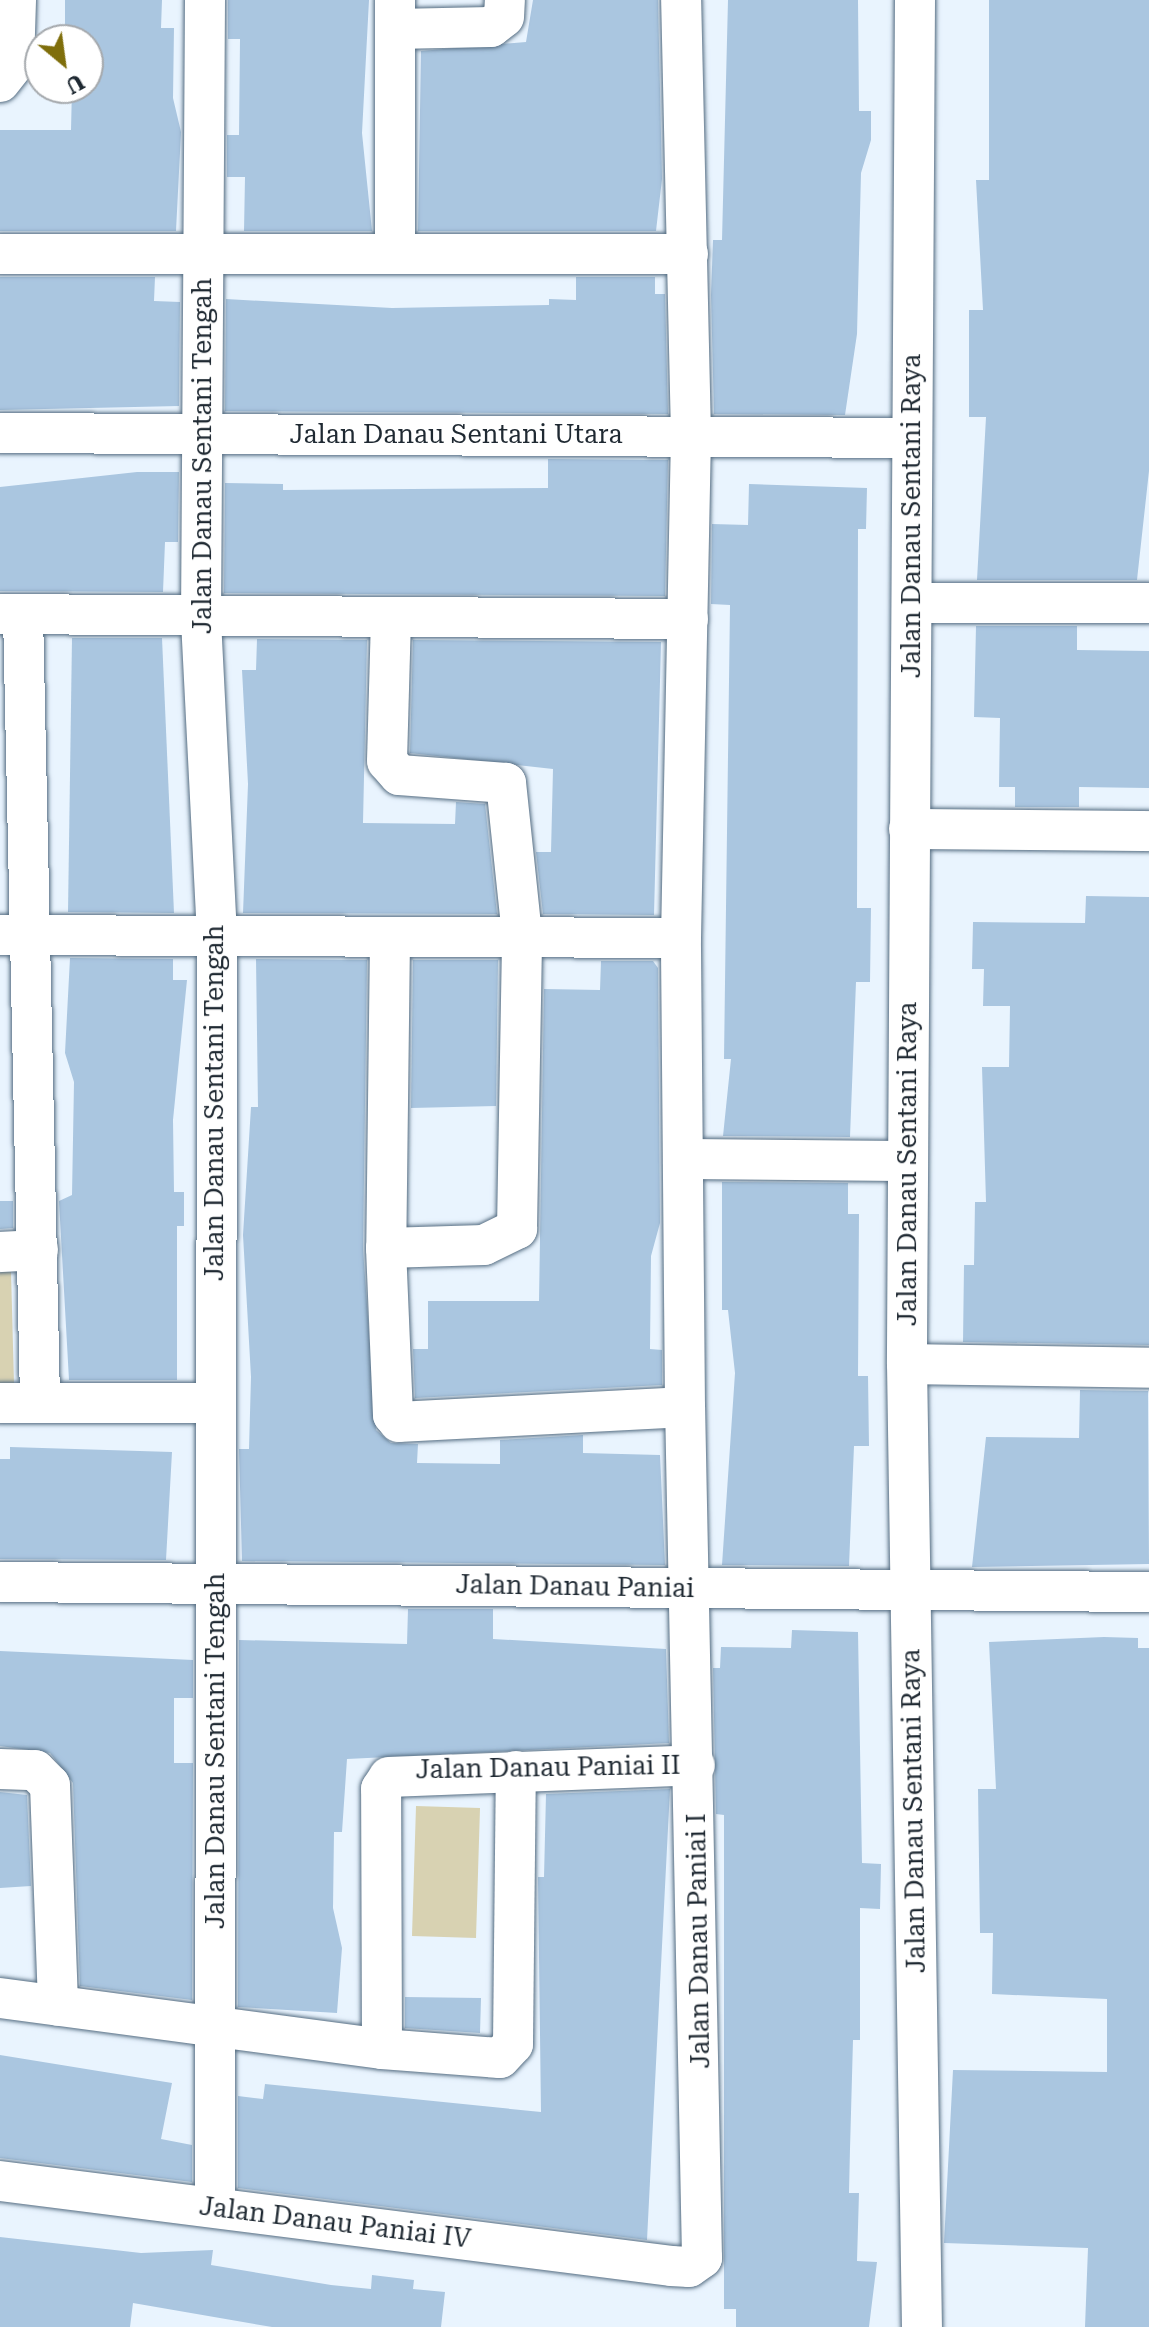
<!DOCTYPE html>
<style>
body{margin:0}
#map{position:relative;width:1149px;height:2327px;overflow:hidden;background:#e9f4fe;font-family:"Roboto Serif",serif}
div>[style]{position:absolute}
.green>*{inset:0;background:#d8d2b2}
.building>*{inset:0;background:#aac6e0}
.roads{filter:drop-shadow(0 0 2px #556d82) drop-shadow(0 0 2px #556d82)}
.street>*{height:40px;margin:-20px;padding:0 20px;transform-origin:20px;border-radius:20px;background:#fff}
span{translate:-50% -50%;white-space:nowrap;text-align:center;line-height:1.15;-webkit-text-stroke:6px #fff;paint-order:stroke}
.street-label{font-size:26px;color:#1f2932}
.north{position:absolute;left:24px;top:24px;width:80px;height:80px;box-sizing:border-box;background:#fff;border:2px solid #a5a9ad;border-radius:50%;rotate:151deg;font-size:22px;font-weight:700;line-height:32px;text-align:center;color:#1f2932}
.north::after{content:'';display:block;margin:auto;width:28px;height:36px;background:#7f6e0b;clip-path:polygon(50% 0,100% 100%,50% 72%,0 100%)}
</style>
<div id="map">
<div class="green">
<div style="clip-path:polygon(0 1272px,11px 1272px,14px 1384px,0 1385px)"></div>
<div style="clip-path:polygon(416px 1806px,480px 1808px,476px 1938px,412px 1936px)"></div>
</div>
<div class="building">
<div style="clip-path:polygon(65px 0,162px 0,161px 28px,174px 28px,173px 98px,181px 132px,176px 231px,0 231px,0 130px,71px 130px,72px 88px,88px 88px,88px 40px,65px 40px)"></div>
<div style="clip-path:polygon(228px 0,369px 0,362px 133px,372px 231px,244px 231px,245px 177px,227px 177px,227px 135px,239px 135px,240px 39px,228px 39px)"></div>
<div style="clip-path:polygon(533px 0,658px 0,662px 179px,656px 231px,418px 231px,421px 51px,526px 42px)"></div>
<div style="clip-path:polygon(728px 0,858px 0,859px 111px,871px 111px,871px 140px,861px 173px,857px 334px,845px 415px,714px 414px,711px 295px,713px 240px,722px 240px)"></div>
<div style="clip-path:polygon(989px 0,1149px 0,1149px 471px,1137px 580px,977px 580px,986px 417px,969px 417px,969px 310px,983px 310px,976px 180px,989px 180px)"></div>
<div style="clip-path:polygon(0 277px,155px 277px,154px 301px,180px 302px,179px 406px,0 410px)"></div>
<div style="clip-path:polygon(576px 277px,655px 277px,655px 294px,665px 294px,668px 414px,225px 411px,226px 299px,392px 308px,549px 305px,549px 299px,576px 300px)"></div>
<div style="clip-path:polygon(548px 459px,668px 460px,665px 596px,224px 593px,225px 483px,283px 484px,283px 490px,548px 488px)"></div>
<div style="clip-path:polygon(137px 472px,179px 472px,178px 542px,165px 542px,163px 592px,0 591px,0 487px)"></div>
<div style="clip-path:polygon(749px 484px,867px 488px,866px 529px,858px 529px,857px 908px,871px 908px,870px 982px,856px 982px,850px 1137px,723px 1136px,731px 1059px,724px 1059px,730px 605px,711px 604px,712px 524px,748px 525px)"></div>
<div style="clip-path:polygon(976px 626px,1077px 626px,1077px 650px,1149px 651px,1149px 788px,1079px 787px,1079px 807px,1015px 807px,1015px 787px,999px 787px,1000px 718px,974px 717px)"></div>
<div style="clip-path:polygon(72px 638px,162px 638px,174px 913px,68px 912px)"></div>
<div style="clip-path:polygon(257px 639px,367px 640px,363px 823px,455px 824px,456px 802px,485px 804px,497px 914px,243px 913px,248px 784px,242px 670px,256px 670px)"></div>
<div style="clip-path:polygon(413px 640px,661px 642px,654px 915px,543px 914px,536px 852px,551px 852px,553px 769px,410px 753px)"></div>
<div style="clip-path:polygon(1086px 896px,1149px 897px,1149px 1345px,963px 1342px,964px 1265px,974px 1265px,975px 1202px,986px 1202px,982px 1067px,1009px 1067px,1010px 1006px,983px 1006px,984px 969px,972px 969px,973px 922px,1085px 923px)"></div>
<div style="clip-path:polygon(70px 958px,173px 959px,173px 980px,187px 980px,173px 1120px,174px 1192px,184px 1192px,184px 1226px,177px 1226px,177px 1380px,69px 1380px,59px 1201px,72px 1195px,74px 1082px,65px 1053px)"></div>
<div style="clip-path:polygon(256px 959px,367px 960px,363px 1249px,376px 1430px,391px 1443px,418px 1444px,417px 1463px,500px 1464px,500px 1440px,583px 1435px,583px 1453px,660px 1455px,665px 1565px,242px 1561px,239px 1449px,249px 1449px,251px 1377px,243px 1235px,251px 1107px,258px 1107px)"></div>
<div style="clip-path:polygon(413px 960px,498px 960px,496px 1106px,411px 1108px)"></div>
<div style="clip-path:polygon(601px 961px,653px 961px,658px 968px,660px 1223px,651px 1256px,650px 1349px,662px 1350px,662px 1385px,415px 1398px,413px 1349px,428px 1349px,428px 1301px,539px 1301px,544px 989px,600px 990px)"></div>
<div style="clip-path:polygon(722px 1182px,848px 1183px,848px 1214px,859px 1214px,858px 1376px,868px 1376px,869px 1446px,854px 1446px,849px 1566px,722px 1565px,735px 1373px,728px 1310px,722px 1310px)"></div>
<div style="clip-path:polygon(0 1201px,13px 1201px,13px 1228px,0 1229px)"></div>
<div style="clip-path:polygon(1080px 1390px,1148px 1391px,1149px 1564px,972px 1567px,986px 1437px,1079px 1438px)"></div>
<div style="clip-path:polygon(10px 1447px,172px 1452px,166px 1560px,0 1559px,0 1459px,10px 1459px)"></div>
<div style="clip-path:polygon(408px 1609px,493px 1609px,493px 1639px,666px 1649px,669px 1743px,347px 1759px,342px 1832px,334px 1832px,333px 1908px,342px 1948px,337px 2013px,238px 2007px,239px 1640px,407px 1644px)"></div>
<div style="clip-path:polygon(792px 1630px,858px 1632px,862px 1863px,881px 1864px,880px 1909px,860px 1908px,860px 2040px,853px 2040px,850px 2149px,849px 2193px,859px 2193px,857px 2261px,877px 2262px,869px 2327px,736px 2327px,736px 2309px,724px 2309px,724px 1815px,716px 1814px,713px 1668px,720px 1668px,721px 1647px,791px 1648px)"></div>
<div style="clip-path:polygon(1104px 1637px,1138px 1638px,1138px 1648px,1149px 1648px,1149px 2327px,1085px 2327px,1088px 2248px,944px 2243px,953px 2070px,1107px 2072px,1107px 1999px,992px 1994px,993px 1933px,980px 1933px,978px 1789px,996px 1789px,989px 1642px)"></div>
<div style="clip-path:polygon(0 1651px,193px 1660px,193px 1698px,174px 1698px,174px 1763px,193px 1763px,192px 2000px,80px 1986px,73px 1783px,50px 1753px,0 1746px)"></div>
<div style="clip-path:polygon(670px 1789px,647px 2240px,238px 2188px,238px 2096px,263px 2099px,265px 2084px,541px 2112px,538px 1877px,544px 1877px,546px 1794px)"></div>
<div style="clip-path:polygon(0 1792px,27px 1795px,31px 1886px,0 1888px)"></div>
<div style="clip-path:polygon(481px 1998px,480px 2033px,405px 2028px,405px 1997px)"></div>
<div style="clip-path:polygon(0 2055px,172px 2083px,161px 2139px,192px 2145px,192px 2182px,0 2158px)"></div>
<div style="clip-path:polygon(0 2237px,141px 2253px,213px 2250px,211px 2265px,331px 2285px,371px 2289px,372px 2275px,414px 2280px,413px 2289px,445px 2292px,441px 2327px,272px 2327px,133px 2303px,130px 2327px,0 2327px)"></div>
</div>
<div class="roads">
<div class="street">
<div style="left:205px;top:0;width:620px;rotate:90.37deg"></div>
<div style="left:201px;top:620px;width:315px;rotate:87.1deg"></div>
<div style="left:217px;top:935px;width:1272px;rotate:90.09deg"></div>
<div style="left:915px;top:0;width:1364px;rotate:90.34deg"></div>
<div style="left:907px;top:1364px;width:963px;rotate:89.11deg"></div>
<div style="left:395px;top:29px;width:96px;rotate:-1.2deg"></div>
<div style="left:491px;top:27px;width:16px;rotate:-38deg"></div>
<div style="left:504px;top:17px;width:17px;rotate:-87deg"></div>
<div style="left:0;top:82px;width:23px;rotate:-52deg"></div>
<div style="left:14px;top:64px;width:64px;rotate:-88.2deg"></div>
<div style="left:395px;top:253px;width:253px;rotate:-90deg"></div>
<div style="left:0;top:254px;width:688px"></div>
<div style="left:0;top:433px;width:911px;rotate:0.31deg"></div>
<div style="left:912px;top:603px;width:237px"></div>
<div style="left:0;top:614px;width:688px;rotate:0.42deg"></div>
<div style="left:23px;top:614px;width:788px;rotate:88.76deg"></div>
<div style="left:909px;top:829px;width:240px;rotate:0.5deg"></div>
<div style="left:0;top:935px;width:681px;rotate:0.25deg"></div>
<div style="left:390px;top:939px;width:309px;rotate:90.7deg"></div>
<div style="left:386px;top:1248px;width:167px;rotate:87.6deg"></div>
<div style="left:393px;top:1415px;width:9px;rotate:49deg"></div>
<div style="left:399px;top:1422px;width:286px;rotate:-3deg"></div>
<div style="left:683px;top:1159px;width:224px;rotate:0.5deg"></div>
<div style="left:386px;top:1248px;width:98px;rotate:-1.8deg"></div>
<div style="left:484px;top:1245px;width:37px;rotate:-26deg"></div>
<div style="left:517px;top:1229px;width:294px;rotate:-89deg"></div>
<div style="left:522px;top:935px;width:153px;rotate:-96deg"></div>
<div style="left:506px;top:783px;width:107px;rotate:-175.7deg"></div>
<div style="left:399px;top:775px;width:18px;rotate:-131deg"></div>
<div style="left:387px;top:761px;width:141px;rotate:-88.4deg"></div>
<div style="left:0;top:1252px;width:38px;rotate:-3deg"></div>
<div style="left:907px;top:1364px;width:242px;rotate:0.9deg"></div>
<div style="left:0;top:1403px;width:212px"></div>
<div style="left:0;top:1582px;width:1149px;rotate:0.5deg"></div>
<div style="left:0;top:1769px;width:35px;rotate:2deg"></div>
<div style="left:35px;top:1770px;width:21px;rotate:45deg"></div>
<div style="left:50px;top:1785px;width:221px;rotate:87.9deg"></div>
<div style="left:0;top:1998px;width:385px;rotate:7.6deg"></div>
<div style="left:382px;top:2049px;width:118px;rotate:4.4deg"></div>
<div style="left:500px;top:2058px;width:19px;rotate:-47deg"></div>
<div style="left:513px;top:2044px;width:273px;rotate:-89.4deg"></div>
<div style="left:382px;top:2049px;width:260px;rotate:-90.2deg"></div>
<div style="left:381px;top:1789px;width:14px;rotate:-56deg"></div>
<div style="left:389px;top:1777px;width:306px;rotate:-2.2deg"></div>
<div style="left:0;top:2181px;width:676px;rotate:7.22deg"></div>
<div style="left:671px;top:2266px;width:18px;rotate:3deg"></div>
<div style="left:689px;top:2267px;width:16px;rotate:-35deg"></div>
<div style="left:702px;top:2258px;width:851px;rotate:-91.14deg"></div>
<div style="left:685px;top:1407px;width:469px;rotate:-90.5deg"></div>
<div style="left:681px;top:938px;width:503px;rotate:-88.86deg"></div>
<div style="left:691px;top:435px;width:435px;rotate:-91.3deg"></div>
</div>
</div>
<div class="street-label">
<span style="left:456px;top:435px">Jalan Danau Sentani Utara</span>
<span style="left:203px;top:456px;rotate:-90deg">Jalan Danau Sentani Tengah</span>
<span style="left:912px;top:516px;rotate:-90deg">Jalan Danau Sentani Raya</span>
<span style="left:215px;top:1103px;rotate:-90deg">Jalan Danau Sentani Tengah</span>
<span style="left:908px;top:1164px;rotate:-90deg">Jalan Danau Sentani Raya</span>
<span style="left:575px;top:1587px;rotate:1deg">Jalan Danau Paniai</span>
<span style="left:216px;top:1751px;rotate:-90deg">Jalan Danau Sentani Tengah</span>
<span style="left:548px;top:1768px;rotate:-1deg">Jalan Danau Paniai II</span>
<span style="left:914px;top:1811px;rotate:-91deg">Jalan Danau Sentani Raya</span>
<span style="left:699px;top:1941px;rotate:-91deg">Jalan Danau Paniai I</span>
<span style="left:335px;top:2223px;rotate:7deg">Jalan Danau Paniai IV</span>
</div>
<div class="north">U</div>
</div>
